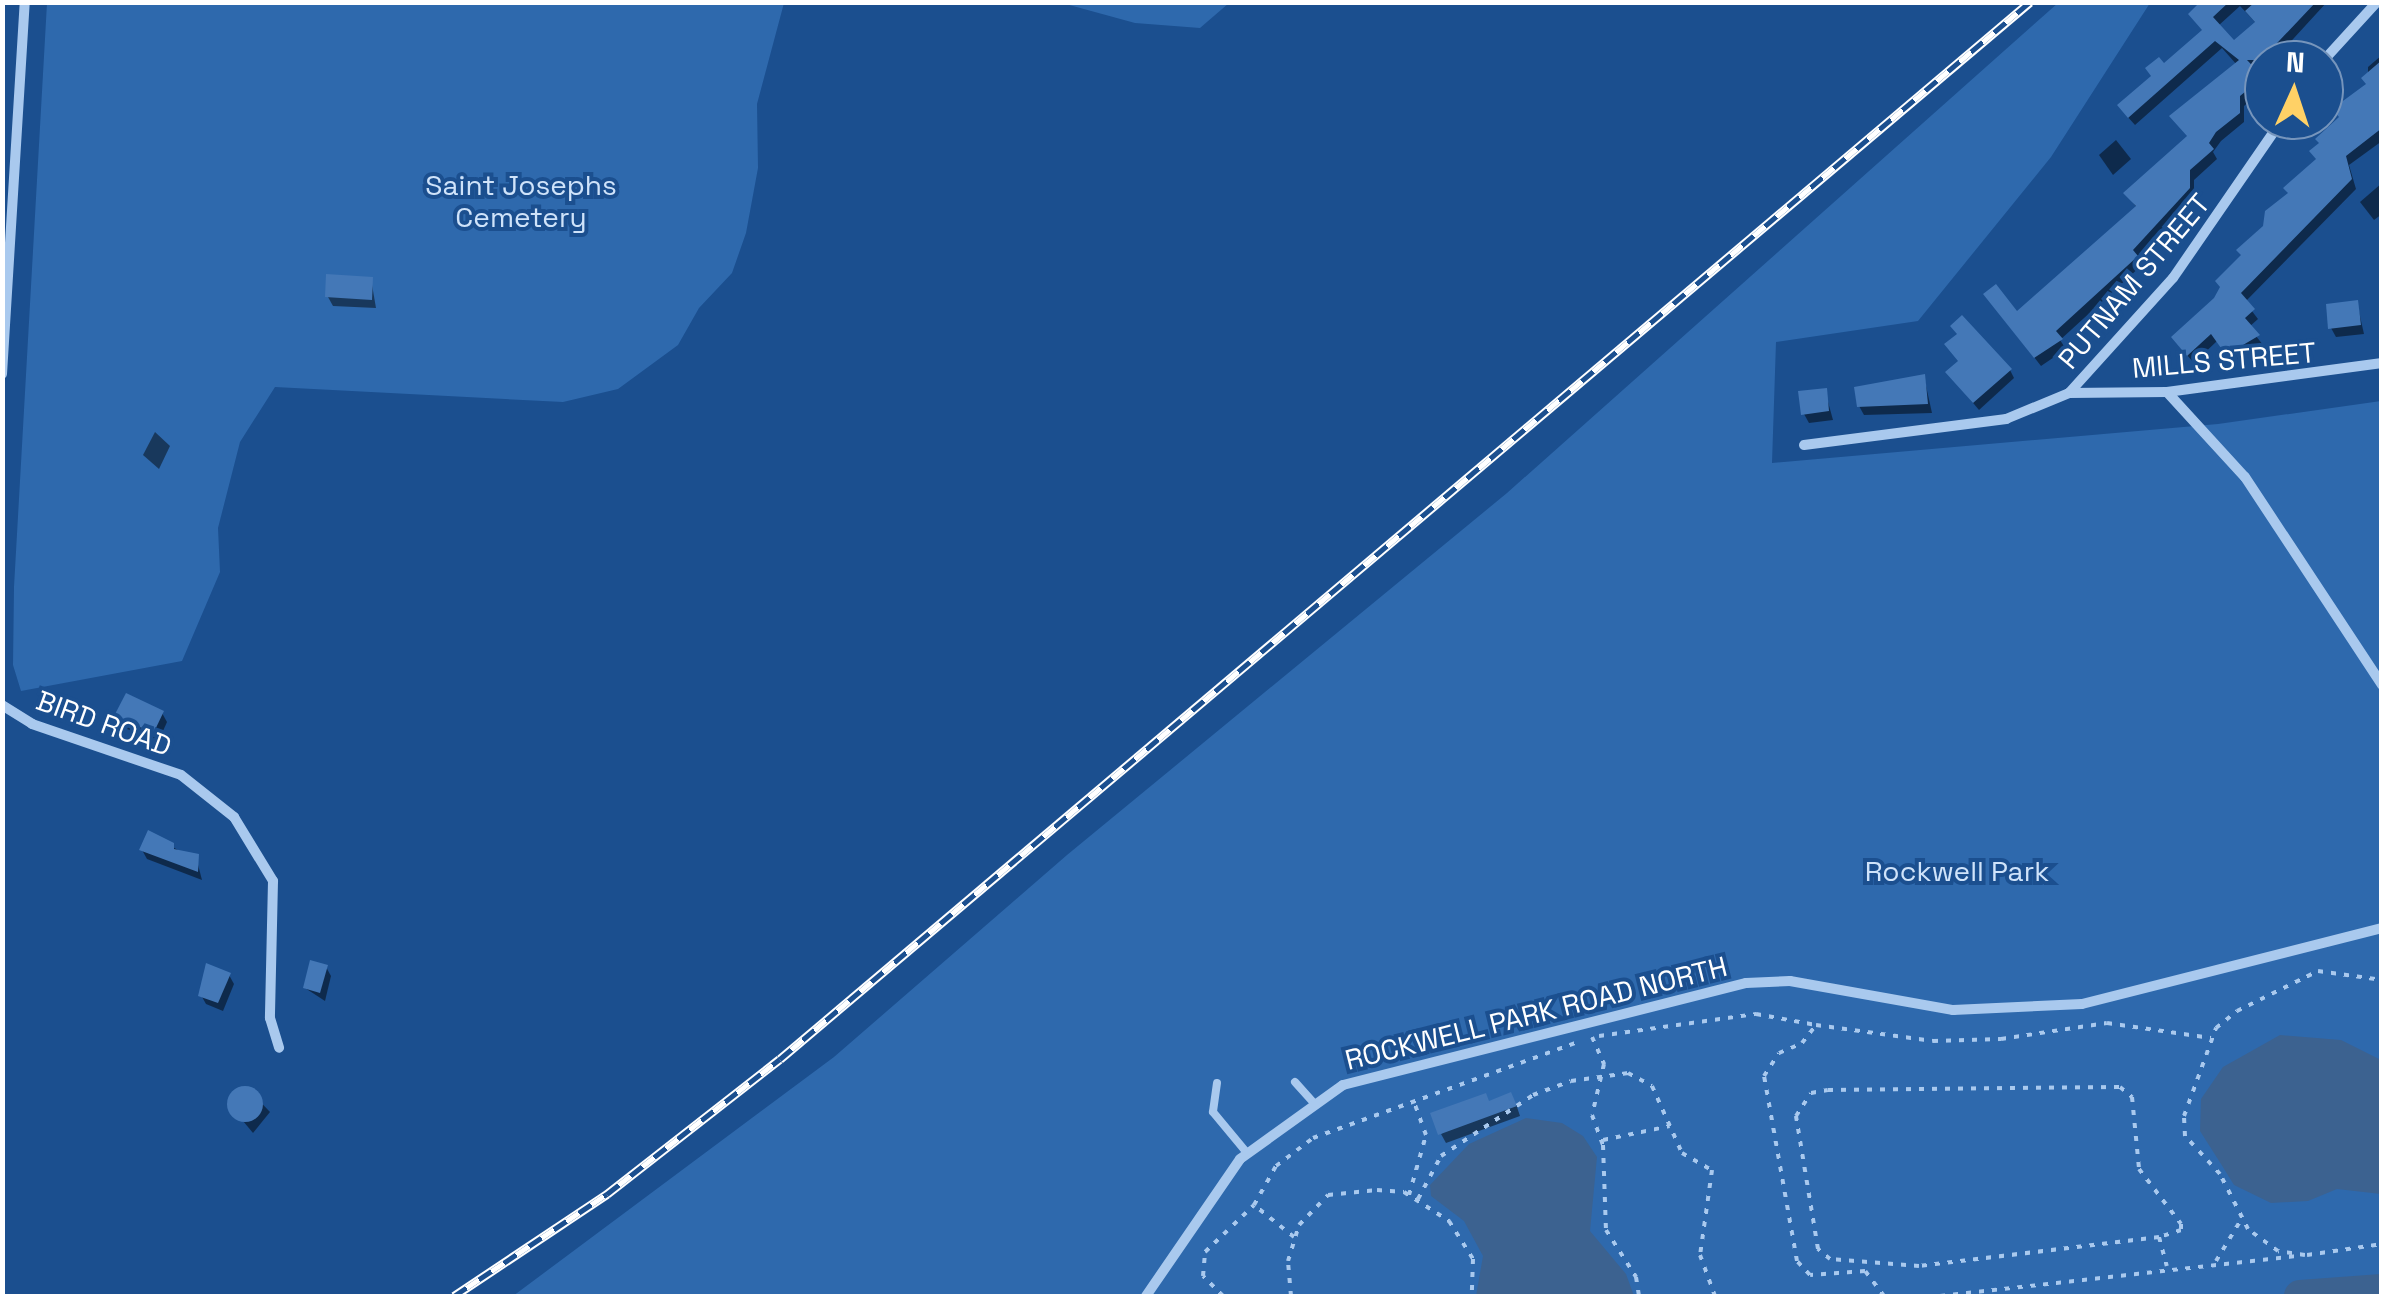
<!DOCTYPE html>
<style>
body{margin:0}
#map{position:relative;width:2384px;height:1299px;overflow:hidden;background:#1b4f8f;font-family:"Space Grotesk",sans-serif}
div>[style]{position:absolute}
.green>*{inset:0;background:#2e69ad}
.water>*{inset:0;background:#3c6290}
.shadow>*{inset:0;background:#0007}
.river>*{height:32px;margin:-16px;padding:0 16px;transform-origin:16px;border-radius:16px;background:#3c6290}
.building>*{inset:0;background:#4478b7}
.round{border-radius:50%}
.path>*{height:4px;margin-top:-2px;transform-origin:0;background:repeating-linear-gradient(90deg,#a9c9ee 0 5px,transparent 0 13px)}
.lane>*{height:8px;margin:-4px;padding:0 4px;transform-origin:4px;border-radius:4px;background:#a9c9ee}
.street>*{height:10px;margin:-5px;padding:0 5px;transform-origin:5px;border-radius:5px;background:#a9c9ee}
.rail>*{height:9px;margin-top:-4.5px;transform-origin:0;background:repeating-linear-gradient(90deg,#1b4f8f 0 15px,#fff 0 30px);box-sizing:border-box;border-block:2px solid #fff}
span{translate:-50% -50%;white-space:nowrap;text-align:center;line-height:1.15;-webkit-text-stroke:8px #1b4f8f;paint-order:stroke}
.park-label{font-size:28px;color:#cfe3fa}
.street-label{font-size:28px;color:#fff}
.frame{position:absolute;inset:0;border:5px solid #fff;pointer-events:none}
.north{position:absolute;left:2244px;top:40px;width:100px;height:100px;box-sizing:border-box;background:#1b4f8f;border:2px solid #7695bc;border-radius:50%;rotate:3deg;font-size:28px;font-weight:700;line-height:40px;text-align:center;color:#fff}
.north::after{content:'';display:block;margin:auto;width:35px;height:45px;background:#ffd166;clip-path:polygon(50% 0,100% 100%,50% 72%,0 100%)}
</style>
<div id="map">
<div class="green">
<div style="clip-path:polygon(47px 3px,784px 3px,757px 104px,758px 168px,746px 233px,732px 273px,699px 308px,678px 345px,618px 389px,563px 402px,275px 387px,240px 442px,218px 528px,220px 572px,182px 661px,21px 691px,13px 665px,14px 587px)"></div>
<div style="clip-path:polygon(1062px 3px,1229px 3px,1200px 28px,1135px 23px)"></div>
<div style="clip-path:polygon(2058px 3px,2150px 3px,2051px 157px,1918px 321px,1776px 342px,1772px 463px,2218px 424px,2381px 401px,2381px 1296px,513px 1296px,834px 1057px,1067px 855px,1507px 493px)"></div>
</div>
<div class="water">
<div style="clip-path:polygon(2280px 1035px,2341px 1040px,2381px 1060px,2381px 1194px,2337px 1189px,2308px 1201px,2271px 1203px,2234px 1185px,2221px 1164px,2200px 1131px,2201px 1099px,2223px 1067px)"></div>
<div style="clip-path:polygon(1526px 1118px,1562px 1123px,1583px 1136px,1597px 1157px,1590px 1231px,1626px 1274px,1634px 1296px,1476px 1296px,1483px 1256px,1464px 1221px,1431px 1196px,1430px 1185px,1469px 1144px)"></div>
</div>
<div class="shadow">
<div style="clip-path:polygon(evenodd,2201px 2px,2327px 2px,2274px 60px,2264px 60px,2264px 89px,2244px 106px,2244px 122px,2221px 141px,2213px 152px,2217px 159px,2194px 180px,2194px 198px,2137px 259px,2141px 266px,2060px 340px,2066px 349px,2041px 366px,1992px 303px,2017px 315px,2137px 208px,2126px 193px,2189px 138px,2172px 116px,2237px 65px,2222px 48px,2135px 125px,2126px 115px,2204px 31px,2201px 2px,2240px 6px,2257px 24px,2234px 44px,2218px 26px,2240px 6px)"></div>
<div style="clip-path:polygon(2382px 55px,2382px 141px,2349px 165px,2356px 189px,2245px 302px,2258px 319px,2249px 327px,2263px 345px,2232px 362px,2217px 341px,2194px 363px,2179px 346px,2318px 160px,2368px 85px,2368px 67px)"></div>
<div style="clip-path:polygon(2116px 140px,2131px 159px,2113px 175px,2099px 155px)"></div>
<div style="clip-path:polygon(2382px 183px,2382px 214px,2374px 220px,2360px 202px)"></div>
<div style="clip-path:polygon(371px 279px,376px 308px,333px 306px,328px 297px)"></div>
<div style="clip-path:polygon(2357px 303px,2364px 334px,2336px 337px,2331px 328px)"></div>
<div style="clip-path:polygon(1960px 362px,2010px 370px,2014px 378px,1979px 410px,1948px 373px)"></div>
<div style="clip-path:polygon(1924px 377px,1932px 413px,1864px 415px,1859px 406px)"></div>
<div style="clip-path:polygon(1825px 391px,1833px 420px,1809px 423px,1804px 414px)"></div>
<div style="clip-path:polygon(155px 432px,170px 446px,159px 469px,143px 455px)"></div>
<div style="clip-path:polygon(162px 713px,167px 722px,159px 740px,121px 727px,116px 718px)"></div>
<div style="clip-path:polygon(150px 834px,197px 861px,202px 880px,147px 859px,142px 850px)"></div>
<div style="clip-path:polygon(326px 967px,331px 976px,325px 1001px,305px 988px)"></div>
<div style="clip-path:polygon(229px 975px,234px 984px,223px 1011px,206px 1004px,201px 995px)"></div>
<div style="clip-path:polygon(246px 1087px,270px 1112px,253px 1133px,228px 1103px)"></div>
<div style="clip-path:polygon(1489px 1103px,1516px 1104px,1520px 1116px,1446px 1143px,1441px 1134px)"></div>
</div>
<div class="river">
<div style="left:2300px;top:1296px;width:82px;rotate:-4.2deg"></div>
</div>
<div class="building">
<div style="clip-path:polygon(2200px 2px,2229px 2px,2213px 17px,2234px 40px,2255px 22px,2245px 11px,2255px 2px,2316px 2px,2261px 60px,2247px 60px,2263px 77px,2240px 96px,2240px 113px,2216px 132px,2209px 143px,2214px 149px,2190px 170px,2190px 188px,2133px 250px,2138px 256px,2056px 331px,2063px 339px,2034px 358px,1983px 294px,1996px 284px,2017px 311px,2136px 206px,2123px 193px,2187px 136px,2169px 116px,2239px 60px,2215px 41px,2128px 118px,2117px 105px,2151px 76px,2145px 68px,2159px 57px,2164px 63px,2202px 30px,2188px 14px)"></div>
<div style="clip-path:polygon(2382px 60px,2382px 128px,2346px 156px,2352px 179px,2241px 293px,2255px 309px,2245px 318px,2260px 335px,2226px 355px,2211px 334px,2187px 356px,2171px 337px,2214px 298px,2220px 287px,2215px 281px,2241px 255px,2236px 250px,2263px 226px,2265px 211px,2288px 193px,2283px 188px,2316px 159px,2309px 151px,2319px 143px,2315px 139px,2339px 117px,2332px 109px,2366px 84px,2361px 78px)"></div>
<div style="clip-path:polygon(326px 274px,373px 277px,372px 300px,325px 297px)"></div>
<div style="clip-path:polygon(2358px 300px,2361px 325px,2328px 329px,2326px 304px)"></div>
<div style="clip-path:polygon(1962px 315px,2012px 369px,1973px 403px,1945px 372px,1958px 361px,1944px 344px,1957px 334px,1950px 326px)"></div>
<div style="clip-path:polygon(1925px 374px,1928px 404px,1857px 407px,1854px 387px)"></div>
<div style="clip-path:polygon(1827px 388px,1829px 411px,1801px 415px,1798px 391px)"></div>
<div style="clip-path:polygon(126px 693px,164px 711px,154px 732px,113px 718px)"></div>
<div style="clip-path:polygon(148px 830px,174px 843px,174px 849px,199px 854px,198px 872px,139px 850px)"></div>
<div style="clip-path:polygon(310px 960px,328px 965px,320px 993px,303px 988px)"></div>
<div style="clip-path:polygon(206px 963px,231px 973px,218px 1003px,198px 996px)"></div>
<div class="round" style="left:227px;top:1086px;width:36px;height:36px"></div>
<div style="clip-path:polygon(1511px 1092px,1517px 1106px,1438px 1135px,1430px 1113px,1486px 1093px,1489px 1101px)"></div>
</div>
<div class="path">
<div style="left:1599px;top:1036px;width:159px;rotate:-8deg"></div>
<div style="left:1756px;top:1014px;width:61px;rotate:10.4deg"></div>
<div style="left:1592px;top:1037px;width:30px;rotate:66deg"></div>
<div style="left:1604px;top:1064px;width:52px;rotate:103.2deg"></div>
<div style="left:1592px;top:1115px;width:32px;rotate:70deg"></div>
<div style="left:1603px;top:1145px;width:85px;rotate:88deg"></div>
<div style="left:1606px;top:1230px;width:56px;rotate:57.4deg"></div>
<div style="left:1636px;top:1277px;width:19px;rotate:81deg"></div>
<div style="left:1603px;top:1140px;width:68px;rotate:-11.8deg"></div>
<div style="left:1409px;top:1195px;width:62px;rotate:-74.2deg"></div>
<div style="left:1426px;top:1135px;width:32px;rotate:-110deg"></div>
<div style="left:1418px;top:1199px;width:49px;rotate:-61.9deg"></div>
<div style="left:1441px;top:1156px;width:110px;rotate:-33.5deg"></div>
<div style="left:1533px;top:1095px;width:40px;rotate:-20.2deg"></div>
<div style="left:1571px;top:1081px;width:58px;rotate:-8deg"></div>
<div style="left:1628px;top:1073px;width:27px;rotate:28deg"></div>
<div style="left:1652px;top:1086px;width:73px;rotate:65.9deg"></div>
<div style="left:1682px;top:1153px;width:34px;rotate:30deg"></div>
<div style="left:1712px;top:1170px;width:86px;rotate:98deg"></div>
<div style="left:1700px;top:1255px;width:44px;rotate:69.9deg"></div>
<div style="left:1294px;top:1237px;width:51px;rotate:-141.3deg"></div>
<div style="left:1254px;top:1205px;width:45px;rotate:-60.6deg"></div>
<div style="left:1276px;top:1166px;width:46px;rotate:-37.1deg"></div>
<div style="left:1313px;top:1138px;width:285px;rotate:-19.9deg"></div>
<div style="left:2159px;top:1237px;width:242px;rotate:173.1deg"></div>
<div style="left:1919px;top:1266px;width:89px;rotate:-175.5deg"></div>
<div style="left:1830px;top:1259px;width:16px;rotate:-140deg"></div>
<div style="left:1818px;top:1249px;width:135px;rotate:-99.4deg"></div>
<div style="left:1796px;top:1116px;width:27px;rotate:-57deg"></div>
<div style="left:1811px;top:1093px;width:17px;rotate:-10deg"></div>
<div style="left:1828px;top:1090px;width:292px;rotate:-0.6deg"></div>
<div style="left:2120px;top:1087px;width:16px;rotate:40deg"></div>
<div style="left:2132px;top:1097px;width:72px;rotate:84.4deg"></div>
<div style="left:2139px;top:1169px;width:69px;rotate:52.6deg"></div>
<div style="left:2181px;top:1224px;width:6px;rotate:90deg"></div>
<div style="left:2181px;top:1230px;width:23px;rotate:162deg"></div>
<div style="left:2159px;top:1237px;width:30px;rotate:75deg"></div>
<div style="left:2305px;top:1255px;width:27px;rotate:-172deg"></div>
<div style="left:2278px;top:1251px;width:37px;rotate:-144deg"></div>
<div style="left:2248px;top:1229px;width:62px;rotate:-117deg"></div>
<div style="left:2220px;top:1174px;width:52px;rotate:-132.6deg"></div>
<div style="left:2185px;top:1136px;width:20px;rotate:-93deg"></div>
<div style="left:2184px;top:1116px;width:94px;rotate:-70deg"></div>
<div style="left:2216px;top:1028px;width:27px;rotate:-39deg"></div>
<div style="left:2237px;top:1011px;width:90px;rotate:-26.3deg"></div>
<div style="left:2318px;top:971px;width:65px;rotate:8deg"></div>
<div style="left:2307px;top:1255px;width:76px;rotate:-8.3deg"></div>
<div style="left:2216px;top:1261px;width:50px;rotate:-58.8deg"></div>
<div style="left:1223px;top:1296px;width:28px;rotate:-135deg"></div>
<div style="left:1203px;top:1276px;width:24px;rotate:-85deg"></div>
<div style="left:1205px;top:1252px;width:68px;rotate:-43.8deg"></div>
<div style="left:1291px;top:1296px;width:35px;rotate:-95deg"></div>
<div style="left:1288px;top:1261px;width:38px;rotate:-73deg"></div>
<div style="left:1299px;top:1225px;width:42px;rotate:-46deg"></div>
<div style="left:1328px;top:1195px;width:49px;rotate:-5.8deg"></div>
<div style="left:1377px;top:1190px;width:27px;rotate:4deg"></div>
<div style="left:1404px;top:1192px;width:54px;rotate:32.8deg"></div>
<div style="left:1449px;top:1221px;width:45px;rotate:57.7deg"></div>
<div style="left:1473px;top:1259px;width:37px;rotate:92deg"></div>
<div style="left:1884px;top:1296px;width:31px;rotate:-127deg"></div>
<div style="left:1865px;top:1271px;width:55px;rotate:175.8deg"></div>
<div style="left:1810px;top:1275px;width:19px;rotate:-133deg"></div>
<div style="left:1797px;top:1261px;width:188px;rotate:-100.1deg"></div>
<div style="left:1764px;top:1076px;width:27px;rotate:-57deg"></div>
<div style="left:1779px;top:1053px;width:25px;rotate:-23deg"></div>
<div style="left:1802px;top:1043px;width:23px;rotate:-52deg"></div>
<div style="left:1816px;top:1025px;width:118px;rotate:7.8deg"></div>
<div style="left:1933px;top:1041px;width:68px;rotate:-1.7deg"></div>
<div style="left:2001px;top:1039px;width:107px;rotate:-8.6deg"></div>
<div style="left:2107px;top:1023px;width:105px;rotate:8.2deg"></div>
<div style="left:1940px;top:1296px;width:360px;rotate:-6.4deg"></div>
</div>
<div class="lane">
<div style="left:1295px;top:1082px;width:27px;rotate:48deg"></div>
<div style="left:1217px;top:1083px;width:29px;rotate:98deg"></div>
<div style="left:1213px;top:1112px;width:53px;rotate:50.3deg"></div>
</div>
<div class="street">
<div style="left:2324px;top:60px;width:79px;rotate:-47.6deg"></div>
<div style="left:2px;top:374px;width:373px;rotate:-86.5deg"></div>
<div style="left:2167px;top:392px;width:115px;rotate:47.5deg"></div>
<div style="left:2245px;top:477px;width:249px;rotate:56.6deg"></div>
<div style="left:2069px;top:393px;width:98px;rotate:-0.6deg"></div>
<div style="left:2167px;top:392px;width:217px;rotate:-7.7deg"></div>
<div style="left:1804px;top:445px;width:204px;rotate:-7.3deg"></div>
<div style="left:2006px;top:419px;width:68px;rotate:-22.4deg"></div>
<div style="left:2069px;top:393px;width:155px;rotate:-47.9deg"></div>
<div style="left:2173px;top:278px;width:192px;rotate:-55.4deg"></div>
<div style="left:2px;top:705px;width:36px;rotate:32deg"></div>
<div style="left:32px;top:724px;width:157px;rotate:18.9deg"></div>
<div style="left:181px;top:775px;width:68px;rotate:38.4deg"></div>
<div style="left:234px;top:817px;width:75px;rotate:58.6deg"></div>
<div style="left:273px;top:881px;width:137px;rotate:91.3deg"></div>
<div style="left:270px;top:1018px;width:31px;rotate:73deg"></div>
<div style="left:1146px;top:1296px;width:166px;rotate:-55.5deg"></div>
<div style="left:1240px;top:1159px;width:127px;rotate:-35.7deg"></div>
<div style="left:1343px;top:1085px;width:416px;rotate:-14.2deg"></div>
<div style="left:1746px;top:983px;width:44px;rotate:-2.6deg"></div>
<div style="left:1790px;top:981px;width:166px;rotate:10.1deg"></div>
<div style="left:1953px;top:1010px;width:129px;rotate:-2.7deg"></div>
<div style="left:2082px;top:1004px;width:309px;rotate:-14.2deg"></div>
</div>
<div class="rail">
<div style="left:454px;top:1296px;width:184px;rotate:-33.7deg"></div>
<div style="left:607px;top:1194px;width:219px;rotate:-38deg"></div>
<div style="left:780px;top:1059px;width:1637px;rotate:-40.22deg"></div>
</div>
<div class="park-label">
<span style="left:521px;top:201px">Saint Josephs<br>Cemetery</span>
<span style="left:1957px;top:871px">Rockwell Park</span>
</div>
<div class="street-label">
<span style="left:2134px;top:281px;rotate:-50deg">PUTNAM STREET</span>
<span style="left:2224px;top:360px;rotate:-5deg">MILLS STREET</span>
<span style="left:104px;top:723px;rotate:20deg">BIRD ROAD</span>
<span style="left:1536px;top:1013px;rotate:-14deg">ROCKWELL PARK ROAD NORTH</span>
</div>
<div class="frame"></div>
<div class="north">N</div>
</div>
